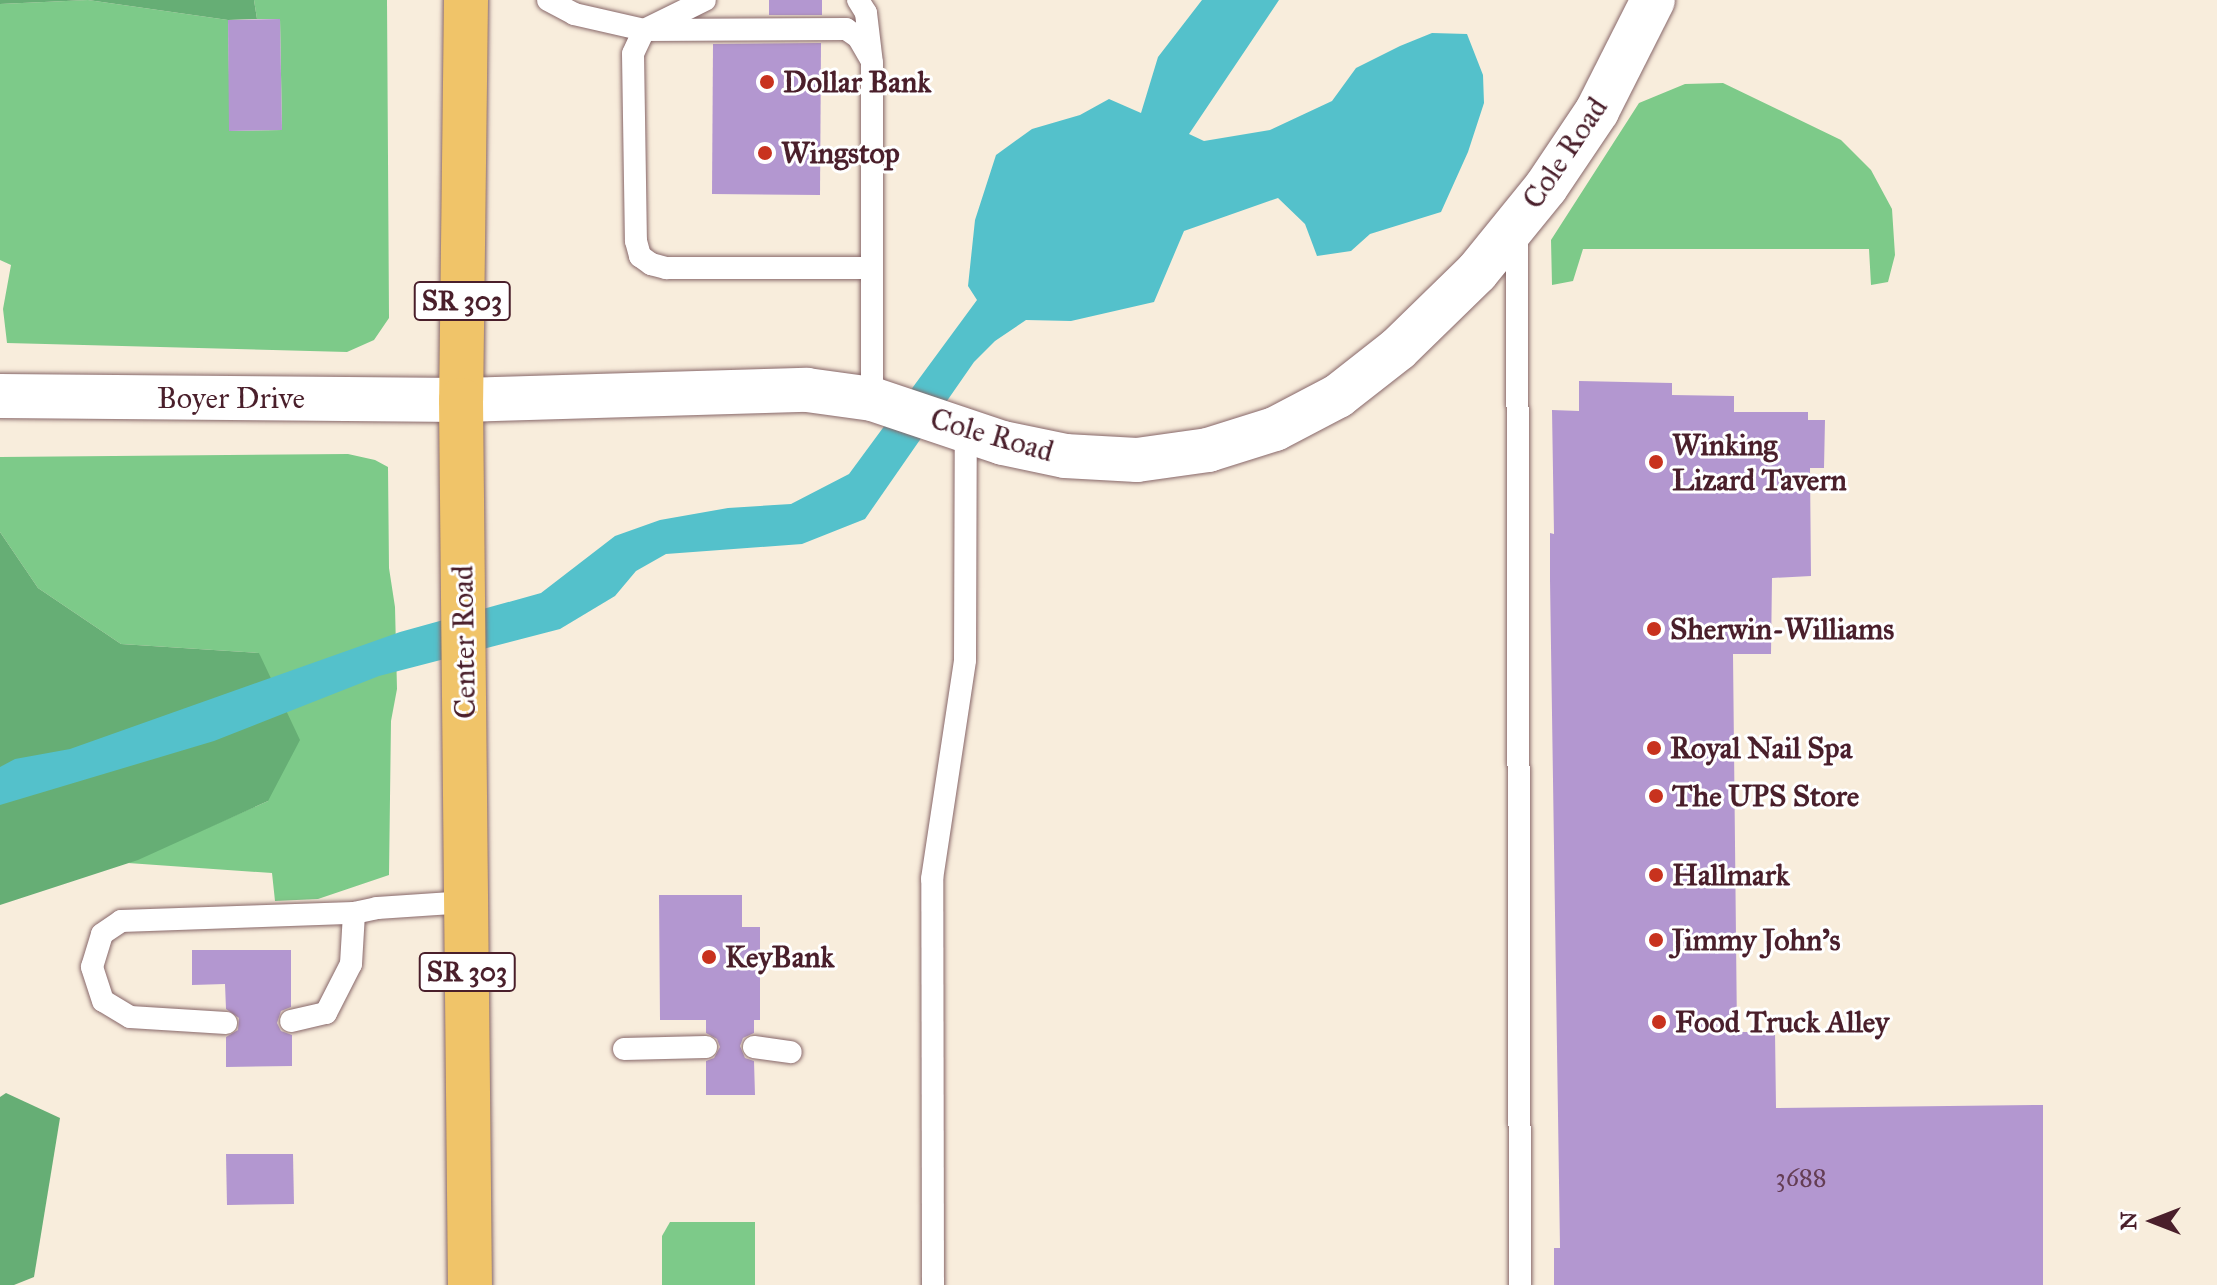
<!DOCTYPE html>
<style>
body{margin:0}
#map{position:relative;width:2217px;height:1285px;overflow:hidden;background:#f8eddc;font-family:"IM FELL Great Primer",serif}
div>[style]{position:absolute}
.green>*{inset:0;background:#7dca89}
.forest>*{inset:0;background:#66ae75}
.water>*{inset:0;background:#54c1cb}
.building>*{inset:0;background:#b397d0}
.roads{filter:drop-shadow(0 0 2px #876769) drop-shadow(0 0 2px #876769)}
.lane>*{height:22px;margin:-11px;padding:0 11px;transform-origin:11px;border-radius:11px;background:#fff}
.street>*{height:44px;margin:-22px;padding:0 22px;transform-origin:22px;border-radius:22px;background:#fff}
.primary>*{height:44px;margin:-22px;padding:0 22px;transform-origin:22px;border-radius:22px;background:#f0c469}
.dots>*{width:22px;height:22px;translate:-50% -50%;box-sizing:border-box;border:4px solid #fff;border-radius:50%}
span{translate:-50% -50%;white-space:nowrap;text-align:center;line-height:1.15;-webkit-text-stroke:6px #fff;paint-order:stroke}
.number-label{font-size:26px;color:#643d54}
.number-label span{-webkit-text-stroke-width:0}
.shield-label span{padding:2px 6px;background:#fff;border:2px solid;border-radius:6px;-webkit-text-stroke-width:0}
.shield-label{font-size:28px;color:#4a1f2b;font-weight:700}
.poi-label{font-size:30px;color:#4a1f2b;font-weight:700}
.left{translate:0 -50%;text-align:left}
.street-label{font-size:30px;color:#4a1f2b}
.north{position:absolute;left:2113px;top:1181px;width:80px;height:80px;-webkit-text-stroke:6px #fff;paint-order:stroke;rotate:270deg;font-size:22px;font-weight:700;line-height:32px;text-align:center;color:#4a1f2b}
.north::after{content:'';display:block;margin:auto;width:28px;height:36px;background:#4a1f2b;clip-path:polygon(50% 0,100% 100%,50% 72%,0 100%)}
</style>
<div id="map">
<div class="green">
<div style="clip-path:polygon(88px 0,228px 20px,230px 131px,282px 130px,280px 19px,257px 19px,254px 0,387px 0,389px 318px,374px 340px,347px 352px,7px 343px,3px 309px,11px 265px,0 260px,0 4px)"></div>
<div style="clip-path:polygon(1723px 83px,1841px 140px,1871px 170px,1892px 209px,1895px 255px,1888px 282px,1871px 285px,1869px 249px,1583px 249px,1573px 281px,1552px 285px,1551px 240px,1639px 103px,1685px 84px)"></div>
<div style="clip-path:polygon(348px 454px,375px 460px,388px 467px,389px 568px,395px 607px,397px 689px,391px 721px,389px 875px,318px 899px,275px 901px,272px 873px,128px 863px,268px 801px,259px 653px,121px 644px,38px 588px,0 532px,0 457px)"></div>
<div style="clip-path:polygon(670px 1222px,755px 1222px,755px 1285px,662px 1285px,662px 1236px)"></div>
</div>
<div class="forest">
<div style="clip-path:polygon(0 0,254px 0,257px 19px,228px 20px,88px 0,0 4px)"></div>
<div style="clip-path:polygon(0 532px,38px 588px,121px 644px,259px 653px,300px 740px,268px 801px,138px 860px,0 905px)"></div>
<div style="clip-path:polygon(6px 1093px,60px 1118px,34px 1277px,14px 1285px,0 1285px,0 1097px)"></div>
</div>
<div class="water">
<div style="clip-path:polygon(1202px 0,1279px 0,1189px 134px,1204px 141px,1270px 130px,1332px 101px,1356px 68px,1400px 46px,1432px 33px,1467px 34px,1483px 75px,1484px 103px,1468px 152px,1441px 212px,1370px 234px,1351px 251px,1317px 256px,1305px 224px,1278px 198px,1184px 231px,1154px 302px,1071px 321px,1026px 320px,995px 341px,974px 362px,865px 519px,802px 544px,666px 554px,636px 571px,615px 596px,560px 629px,379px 676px,214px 741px,0 805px,0 767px,15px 759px,70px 749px,400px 632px,541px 593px,615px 536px,660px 520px,728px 508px,791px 504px,849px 474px,977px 300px,968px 286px,975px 220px,996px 155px,1032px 129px,1080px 115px,1109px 99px,1141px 113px,1158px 57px)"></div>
</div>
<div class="building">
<div style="clip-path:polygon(769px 0,822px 0,822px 15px,769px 15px)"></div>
<div style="clip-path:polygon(280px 19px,282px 130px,229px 131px,228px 20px)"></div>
<div style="clip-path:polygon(821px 43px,820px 195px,712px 194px,713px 44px)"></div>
<div style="clip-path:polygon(1579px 381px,1672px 383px,1672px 395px,1734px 396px,1734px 412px,1808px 412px,1808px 420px,1825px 420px,1824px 468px,1810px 468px,1811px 576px,1772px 578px,1771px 654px,1733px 654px,1737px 1032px,1775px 1032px,1776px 1108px,2043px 1105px,2043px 1285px,1554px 1285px,1554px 1248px,1560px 1248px,1550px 580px,1550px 533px,1554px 534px,1552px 410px,1579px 411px)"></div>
<div style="clip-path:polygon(659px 895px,742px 895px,742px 927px,760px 927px,760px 1020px,754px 1020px,754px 1033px,743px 1038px,740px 1046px,745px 1058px,754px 1061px,755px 1095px,706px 1095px,706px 1061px,714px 1058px,720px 1047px,717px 1039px,706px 1033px,706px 1020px,660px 1020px)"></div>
<div style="clip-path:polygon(192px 950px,291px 950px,291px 1007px,281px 1011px,277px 1023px,281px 1031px,292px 1035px,292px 1066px,226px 1067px,226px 1037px,238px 1030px,239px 1018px,226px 1009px,225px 984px,192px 985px)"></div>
<div style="clip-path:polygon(226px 1154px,293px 1154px,294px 1204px,227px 1205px)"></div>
</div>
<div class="roads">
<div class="lane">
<div style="left:548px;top:0;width:30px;rotate:28deg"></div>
<div style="left:574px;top:14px;width:72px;rotate:12.9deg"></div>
<div style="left:644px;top:30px;width:202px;rotate:-0.3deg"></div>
<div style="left:846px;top:29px;width:14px;rotate:34deg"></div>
<div style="left:858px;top:37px;width:24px;rotate:60deg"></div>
<div style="left:705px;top:0;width:68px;rotate:153.8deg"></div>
<div style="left:644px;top:30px;width:26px;rotate:115deg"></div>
<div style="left:633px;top:54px;width:187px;rotate:89.1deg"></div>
<div style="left:636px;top:241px;width:16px;rotate:75deg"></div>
<div style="left:640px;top:256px;width:14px;rotate:36deg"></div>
<div style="left:651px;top:264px;width:16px;rotate:15deg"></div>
<div style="left:666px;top:268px;width:205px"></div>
<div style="left:858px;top:0;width:15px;rotate:58deg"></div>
<div style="left:866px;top:13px;width:50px;rotate:83.2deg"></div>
<div style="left:872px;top:63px;width:336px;rotate:90deg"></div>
<div style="left:1517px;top:226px;width:1059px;rotate:89.84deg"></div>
<div style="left:291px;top:1021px;width:36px;rotate:-13deg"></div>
<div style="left:326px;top:1013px;width:55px;rotate:-63deg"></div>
<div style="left:351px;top:964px;width:51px;rotate:-86.6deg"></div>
<div style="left:226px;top:1023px;width:96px;rotate:-176.4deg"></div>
<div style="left:130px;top:1017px;width:31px;rotate:-149deg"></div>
<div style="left:103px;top:1001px;width:36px;rotate:-108deg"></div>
<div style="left:92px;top:967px;width:34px;rotate:-73deg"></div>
<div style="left:102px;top:934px;width:23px;rotate:-34deg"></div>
<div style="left:121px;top:921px;width:233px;rotate:-2deg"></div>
<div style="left:354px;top:913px;width:24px;rotate:-12deg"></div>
<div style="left:377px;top:908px;width:90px;rotate:-3.8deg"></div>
<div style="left:754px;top:1047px;width:37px;rotate:8deg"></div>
<div style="left:624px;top:1049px;width:82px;rotate:-1.4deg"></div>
<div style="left:933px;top:1285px;width:406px;rotate:-90.1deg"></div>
<div style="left:932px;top:879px;width:221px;rotate:-81.4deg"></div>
<div style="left:965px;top:660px;width:230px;rotate:-89.8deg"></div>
</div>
<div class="street">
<div style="left:0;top:396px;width:461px;rotate:0.5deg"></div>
<div style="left:461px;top:400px;width:346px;rotate:-1.7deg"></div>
<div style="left:807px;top:390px;width:66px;rotate:7.9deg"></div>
<div style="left:872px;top:399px;width:138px;rotate:18.6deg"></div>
<div style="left:1003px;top:443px;width:63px;rotate:11.8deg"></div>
<div style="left:1065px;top:456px;width:72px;rotate:3.2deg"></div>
<div style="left:1137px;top:460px;width:72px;rotate:-8deg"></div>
<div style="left:1208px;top:450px;width:70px;rotate:-17.4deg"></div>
<div style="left:1275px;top:429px;width:71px;rotate:-27.6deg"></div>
<div style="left:1338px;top:396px;width:76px;rotate:-38.1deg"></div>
<div style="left:1398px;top:349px;width:110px;rotate:-44.3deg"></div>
<div style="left:1477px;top:272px;width:109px;rotate:-50.9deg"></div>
<div style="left:1546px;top:187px;width:92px;rotate:-56.1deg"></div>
<div style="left:1597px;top:111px;width:124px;rotate:-63.2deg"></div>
</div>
<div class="primary">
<div style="left:466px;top:0;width:400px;rotate:90.7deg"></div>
<div style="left:461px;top:400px;width:885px;rotate:89.42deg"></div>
</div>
</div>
<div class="dots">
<div style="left:767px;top:82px;background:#c8321e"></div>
<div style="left:765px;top:153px;background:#c8321e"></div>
<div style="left:1656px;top:462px;background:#c8321e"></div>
<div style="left:1654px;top:629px;background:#c8321e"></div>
<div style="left:1654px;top:748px;background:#c8321e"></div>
<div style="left:1656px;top:796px;background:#c8321e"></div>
<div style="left:1656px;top:875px;background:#c8321e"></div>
<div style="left:1656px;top:940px;background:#c8321e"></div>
<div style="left:709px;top:957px;background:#c8321e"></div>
<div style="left:1659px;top:1022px;background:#c8321e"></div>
</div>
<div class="number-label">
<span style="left:1801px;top:1178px">3688</span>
</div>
<div class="shield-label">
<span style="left:462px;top:301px">SR 303</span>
<span style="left:467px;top:972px">SR 303</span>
</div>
<div class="poi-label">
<span class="left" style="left:783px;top:82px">Dollar Bank</span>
<span class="left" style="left:781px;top:153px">Wingstop</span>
<span class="left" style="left:1672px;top:462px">Winking<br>Lizard Tavern</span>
<span class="left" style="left:1670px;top:629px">Sherwin-Williams</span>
<span class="left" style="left:1670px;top:748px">Royal Nail Spa</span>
<span class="left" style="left:1672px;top:796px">The UPS Store</span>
<span class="left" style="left:1672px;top:875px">Hallmark</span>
<span class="left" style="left:1672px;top:940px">Jimmy John's</span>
<span class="left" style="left:725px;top:957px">KeyBank</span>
<span class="left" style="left:1675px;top:1022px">Food Truck Alley</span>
</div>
<div class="street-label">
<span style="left:1565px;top:153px;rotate:-56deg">Cole Road</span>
<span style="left:231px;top:398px">Boyer Drive</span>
<span style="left:992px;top:435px;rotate:16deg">Cole Road</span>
<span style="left:464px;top:642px;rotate:-91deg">Center Road</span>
</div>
<div class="north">N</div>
</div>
